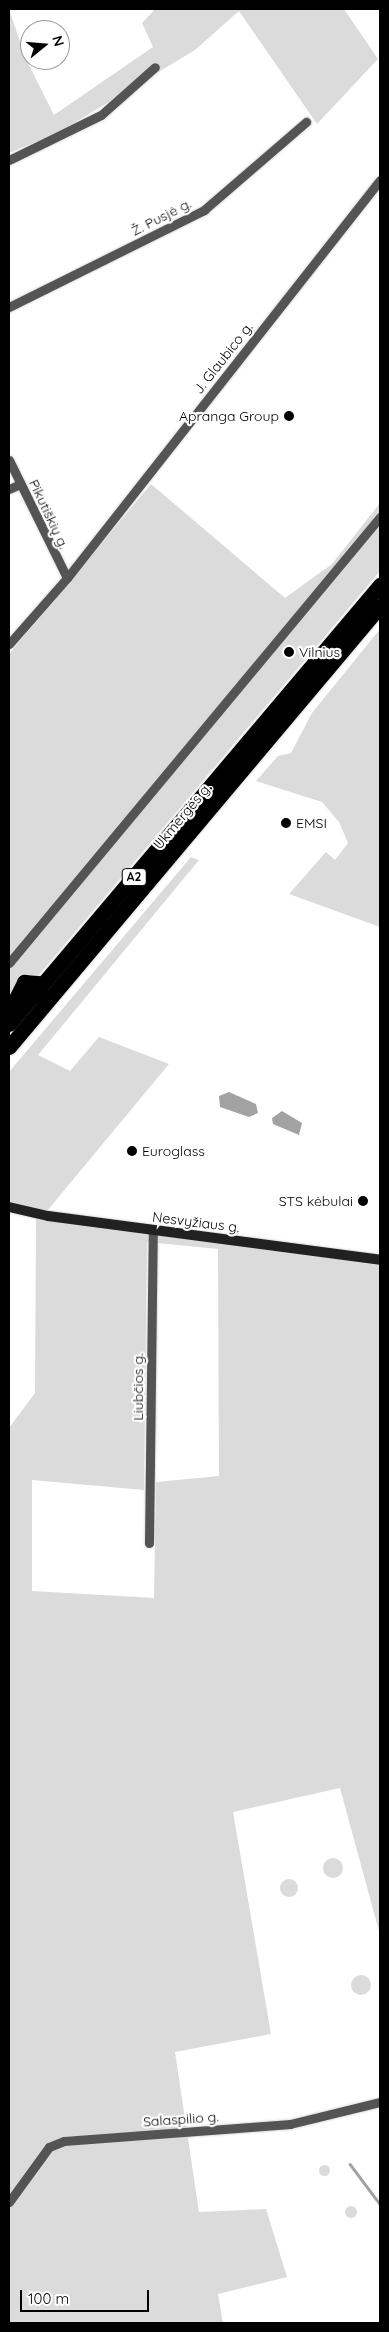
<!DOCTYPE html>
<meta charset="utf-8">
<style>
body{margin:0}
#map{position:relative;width:389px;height:2332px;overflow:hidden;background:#fff;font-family:Quicksand,sans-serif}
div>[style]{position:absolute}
.green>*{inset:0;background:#dbdbdb}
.round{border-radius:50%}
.water>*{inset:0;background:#a2a2a2}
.stream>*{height:2.5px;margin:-1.25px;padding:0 1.25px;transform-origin:1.25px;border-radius:1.25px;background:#a2a2a2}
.roads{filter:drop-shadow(0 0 1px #dbdbdb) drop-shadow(0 0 1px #dbdbdb)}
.street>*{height:9px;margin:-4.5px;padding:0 4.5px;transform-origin:4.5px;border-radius:4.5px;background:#545454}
.secondary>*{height:10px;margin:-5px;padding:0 5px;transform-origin:5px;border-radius:5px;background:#212121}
.highway>*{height:15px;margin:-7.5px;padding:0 7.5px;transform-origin:7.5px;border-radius:7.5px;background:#000}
.dots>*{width:14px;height:14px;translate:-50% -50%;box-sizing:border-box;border:2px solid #fff;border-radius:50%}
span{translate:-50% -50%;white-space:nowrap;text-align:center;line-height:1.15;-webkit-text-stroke:4.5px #fff;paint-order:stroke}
.shield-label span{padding:1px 4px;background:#fff;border:1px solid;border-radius:4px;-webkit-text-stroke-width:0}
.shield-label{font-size:12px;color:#000;font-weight:700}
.street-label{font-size:14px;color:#000}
.poi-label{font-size:14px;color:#000}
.right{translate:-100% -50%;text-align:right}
.left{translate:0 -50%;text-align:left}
.frame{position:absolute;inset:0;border:10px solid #000;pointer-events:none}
.north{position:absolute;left:20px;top:20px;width:50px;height:50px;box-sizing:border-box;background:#fff;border:1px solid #999;border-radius:50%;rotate:73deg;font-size:14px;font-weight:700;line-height:20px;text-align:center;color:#000}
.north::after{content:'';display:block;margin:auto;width:18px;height:22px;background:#000;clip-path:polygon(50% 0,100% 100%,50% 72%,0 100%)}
.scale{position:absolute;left:20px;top:2290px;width:129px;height:22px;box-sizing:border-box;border:2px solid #000;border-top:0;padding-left:6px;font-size:15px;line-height:18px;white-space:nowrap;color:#000;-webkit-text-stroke:4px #fff;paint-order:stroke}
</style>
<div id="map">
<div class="green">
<div style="clip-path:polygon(9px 9px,26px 59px,54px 115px,153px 47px,142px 23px,155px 9px,344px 9px,378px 59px,317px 124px,239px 11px,195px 50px,59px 132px,9px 153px)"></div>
<div style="clip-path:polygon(151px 484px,285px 598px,332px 564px,380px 503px,380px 571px,38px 976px,19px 977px,9px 995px,9px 654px)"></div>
<div style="clip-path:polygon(380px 629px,380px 927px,289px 894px,326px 852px,335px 860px,348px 843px,339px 822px,322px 802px,256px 781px,278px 756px,291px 753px,312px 713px)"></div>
<div style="clip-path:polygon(191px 857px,199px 860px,38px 1055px,70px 1071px,99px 1037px,169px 1064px,47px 1211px,9px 1202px,9px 1072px)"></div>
<div style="clip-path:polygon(evenodd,36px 1218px,380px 1265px,380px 1935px,340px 1788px,233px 1812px,271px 2034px,175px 2052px,199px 2212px,266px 2209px,287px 2277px,218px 2294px,223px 2323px,9px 2322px,9px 1428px,35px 1393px,36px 1218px,147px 1242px,218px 1249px,219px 1476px,156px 1482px,154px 1598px,32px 1591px,32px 1480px,144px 1490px,147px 1242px)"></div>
<div class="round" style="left:323px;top:1858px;width:20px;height:20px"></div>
<div class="round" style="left:280px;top:1879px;width:18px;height:18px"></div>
<div class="round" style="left:351px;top:1975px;width:20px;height:20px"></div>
<div class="round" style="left:318.5px;top:2164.5px;width:11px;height:11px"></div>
<div class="round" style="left:345px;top:2206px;width:12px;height:12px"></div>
</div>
<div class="water">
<div style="clip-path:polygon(229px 1092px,256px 1104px,258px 1113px,249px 1117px,220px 1107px,219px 1096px)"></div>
<div style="clip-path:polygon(282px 1111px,302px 1123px,299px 1135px,273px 1124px,272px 1118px)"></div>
</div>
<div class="stream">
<div style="left:350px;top:2164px;width:50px;rotate:53.1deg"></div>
</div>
<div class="roads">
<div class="street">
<div style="left:9px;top:160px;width:102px;rotate:-26.1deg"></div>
<div style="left:101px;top:115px;width:72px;rotate:-41.6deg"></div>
<div style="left:9px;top:307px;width:218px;rotate:-26.4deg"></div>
<div style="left:204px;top:210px;width:135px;rotate:-40.8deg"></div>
<div style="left:9px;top:460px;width:131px;rotate:63.8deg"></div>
<div style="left:9px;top:489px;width:12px;rotate:-24deg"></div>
<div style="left:9px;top:644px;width:88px;rotate:-48.7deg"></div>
<div style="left:67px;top:578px;width:506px;rotate:-51.82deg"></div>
<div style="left:9px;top:963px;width:580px;rotate:-50.25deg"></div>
<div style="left:149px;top:1543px;width:312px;rotate:-89.3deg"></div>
<div style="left:9px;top:2202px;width:68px;rotate:-54deg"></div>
<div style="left:49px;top:2147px;width:16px;rotate:-22deg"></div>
<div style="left:64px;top:2141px;width:227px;rotate:-4.3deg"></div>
<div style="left:290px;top:2124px;width:93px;rotate:-13.7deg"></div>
</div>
<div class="secondary">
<div style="left:9px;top:1207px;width:40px;rotate:13deg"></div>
<div style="left:48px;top:1216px;width:335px;rotate:7.5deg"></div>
</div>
<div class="highway">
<div style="left:9px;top:1012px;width:34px;rotate:-63deg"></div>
<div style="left:24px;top:982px;width:13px;rotate:4deg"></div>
<div style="left:37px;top:983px;width:13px;rotate:72deg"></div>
<div style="left:9px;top:1024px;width:575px;rotate:-49.8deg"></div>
<div style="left:9px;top:1047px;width:576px;rotate:-49.93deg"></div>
</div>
</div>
<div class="dots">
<div style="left:289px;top:416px;background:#000"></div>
<div style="left:289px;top:652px;background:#000"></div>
<div style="left:286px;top:823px;background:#000"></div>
<div style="left:132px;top:1151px;background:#000"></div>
<div style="left:363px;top:1201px;background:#000"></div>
</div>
<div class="shield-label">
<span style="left:134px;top:877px">A2</span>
</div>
<div class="street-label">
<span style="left:161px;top:217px;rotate:-27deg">Ž. Pusjė g.</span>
<span style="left:223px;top:358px;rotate:-52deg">J. Glaubico g.</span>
<span style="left:49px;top:514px;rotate:65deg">Pikutiškių g.</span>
<span style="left:182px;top:816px;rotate:-50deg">Ukmergės g.</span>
<span style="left:196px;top:1222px;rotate:7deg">Nesvyžiaus g.</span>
<span style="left:138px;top:1387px;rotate:-90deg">Liubčios g.</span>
<span style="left:181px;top:2119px;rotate:-4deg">Salaspilio g.</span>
</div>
<div class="poi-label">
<span class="right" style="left:279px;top:416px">Apranga Group</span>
<span class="left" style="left:299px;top:652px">Vilnius</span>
<span class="left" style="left:296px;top:823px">EMSI</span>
<span class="left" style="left:142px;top:1151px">Euroglass</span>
<span class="right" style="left:353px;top:1201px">STS kėbulai</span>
</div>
<div class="frame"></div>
<div class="north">N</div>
<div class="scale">100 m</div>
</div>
